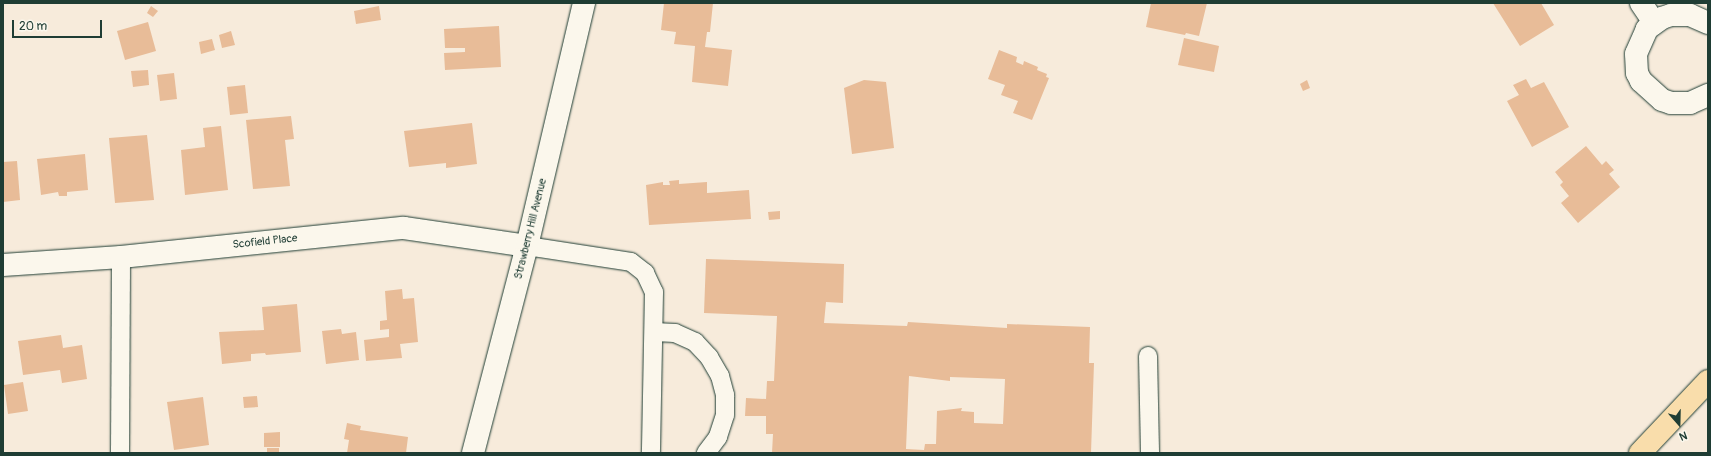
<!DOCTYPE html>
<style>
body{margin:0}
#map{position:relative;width:1711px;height:456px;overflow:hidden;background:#f7ebdb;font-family:Pangolin,sans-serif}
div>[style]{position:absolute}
.building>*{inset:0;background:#e8bc98}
.roads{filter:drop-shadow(0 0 1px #1f3d34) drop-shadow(0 0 1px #1f3d34)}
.lane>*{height:18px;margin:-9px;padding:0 9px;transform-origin:9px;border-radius:9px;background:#fbf7ec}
.street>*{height:22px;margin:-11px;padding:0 11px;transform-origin:11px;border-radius:11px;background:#fbf7ec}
.secondary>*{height:22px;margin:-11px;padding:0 11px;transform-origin:11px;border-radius:11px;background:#fbf7ec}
.highway>*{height:22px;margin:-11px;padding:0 11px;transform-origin:11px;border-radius:11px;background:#f9ddab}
span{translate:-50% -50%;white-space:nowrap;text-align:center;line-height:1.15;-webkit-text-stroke:3px #fbf7ec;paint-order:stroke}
.street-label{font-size:11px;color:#1f3d34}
.frame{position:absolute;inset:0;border:4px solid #1f3d34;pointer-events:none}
.north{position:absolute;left:1659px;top:404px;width:40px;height:40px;-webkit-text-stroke:3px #fbf7ec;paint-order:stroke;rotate:160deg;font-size:11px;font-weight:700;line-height:16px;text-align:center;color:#1f3d34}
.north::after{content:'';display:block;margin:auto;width:14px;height:18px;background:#1f3d34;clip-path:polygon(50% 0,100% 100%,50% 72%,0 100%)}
.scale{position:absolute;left:12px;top:20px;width:90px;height:18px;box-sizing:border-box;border:2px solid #1f3d34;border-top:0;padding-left:5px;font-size:12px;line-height:14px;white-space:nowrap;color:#1f3d34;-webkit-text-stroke:3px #fbf7ec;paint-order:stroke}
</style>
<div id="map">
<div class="building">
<div style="clip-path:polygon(664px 3px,713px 3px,710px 32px,707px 32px,705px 47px,732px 50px,728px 86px,692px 82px,695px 46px,674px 44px,676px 32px,661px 30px)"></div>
<div style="clip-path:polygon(1151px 3px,1207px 3px,1199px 36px,1186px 33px,1185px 35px,1146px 27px)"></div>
<div style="clip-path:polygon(1493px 3px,1541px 3px,1554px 25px,1520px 46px)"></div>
<div style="clip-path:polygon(151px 6px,158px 11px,153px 17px,147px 13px)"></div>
<div style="clip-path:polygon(379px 6px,381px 20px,356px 24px,354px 11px)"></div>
<div style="clip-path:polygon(148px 22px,156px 51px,125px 60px,117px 31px)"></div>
<div style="clip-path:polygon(499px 26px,501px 67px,445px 70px,444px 53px,465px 52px,465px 48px,445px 48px,444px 29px)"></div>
<div style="clip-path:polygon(231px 31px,235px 45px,222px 48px,219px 35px)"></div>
<div style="clip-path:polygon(1184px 38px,1219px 46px,1214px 72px,1178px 65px)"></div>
<div style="clip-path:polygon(212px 39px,215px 50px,201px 54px,199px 42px)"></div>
<div style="clip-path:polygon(999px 50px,1017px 57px,1016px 62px,1023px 65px,1024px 61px,1038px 67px,1037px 70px,1047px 74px,1046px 77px,1049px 78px,1032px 120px,1013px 113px,1018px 101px,1001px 95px,1005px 85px,988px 79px)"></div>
<div style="clip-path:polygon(148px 70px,149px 85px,133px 87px,131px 71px)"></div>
<div style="clip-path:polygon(174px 73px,177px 99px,160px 101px,157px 75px)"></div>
<div style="clip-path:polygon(1526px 79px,1531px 88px,1544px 82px,1569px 127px,1532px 147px,1507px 101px,1519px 95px,1513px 85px)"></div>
<div style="clip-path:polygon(864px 80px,886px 82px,894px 148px,852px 154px,844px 88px)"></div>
<div style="clip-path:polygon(1307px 80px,1310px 88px,1303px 91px,1300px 84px)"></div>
<div style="clip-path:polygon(245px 85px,248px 113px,230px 115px,227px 87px)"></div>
<div style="clip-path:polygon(291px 116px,294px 139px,285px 140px,290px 186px,253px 189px,246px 120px)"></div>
<div style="clip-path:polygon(472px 123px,477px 164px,446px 168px,446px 163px,409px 167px,404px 131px)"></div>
<div style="clip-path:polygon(221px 126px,228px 190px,185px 195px,181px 150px,205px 147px,203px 128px)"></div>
<div style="clip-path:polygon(147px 135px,154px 200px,115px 203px,109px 138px)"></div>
<div style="clip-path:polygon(1586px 146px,1602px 165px,1606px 161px,1614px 170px,1609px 174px,1620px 187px,1578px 223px,1561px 203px,1569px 196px,1560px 185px,1563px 182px,1555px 172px)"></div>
<div style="clip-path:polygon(85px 154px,88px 190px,67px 192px,67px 196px,59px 196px,58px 192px,41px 195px,37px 159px)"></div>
<div style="clip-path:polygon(17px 161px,20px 200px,3px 202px,3px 162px)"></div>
<div style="clip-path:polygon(679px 180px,679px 184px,707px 182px,707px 193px,749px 190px,751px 219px,649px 225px,646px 185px,663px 182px,663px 185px,670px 185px,669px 181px)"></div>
<div style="clip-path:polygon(780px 211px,780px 219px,769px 220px,768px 212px)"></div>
<div style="clip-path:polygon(evenodd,706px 259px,844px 264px,843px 303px,826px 302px,824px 323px,907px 326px,908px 322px,1007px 328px,1007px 324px,1090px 327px,1089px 363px,1094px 363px,1091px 453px,772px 453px,773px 434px,766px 434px,766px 416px,745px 416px,746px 398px,766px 399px,767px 381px,774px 381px,777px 316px,704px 313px,706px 259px,909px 376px,950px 381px,950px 377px,1005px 379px,1003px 424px,974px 423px,974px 412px,961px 411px,962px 408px,937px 411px,936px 444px,925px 444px,924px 450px,906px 449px,909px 376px)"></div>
<div style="clip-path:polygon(402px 289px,403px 299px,414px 298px,418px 342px,400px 344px,402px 358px,366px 361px,364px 340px,389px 337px,389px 329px,380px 330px,380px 321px,387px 320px,385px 291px)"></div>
<div style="clip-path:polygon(297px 304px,301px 352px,266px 355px,265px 353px,251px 354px,251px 361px,222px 364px,219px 332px,264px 330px,262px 307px)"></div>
<div style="clip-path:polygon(341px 329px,342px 334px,356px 332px,359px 360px,326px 364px,322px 331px)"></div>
<div style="clip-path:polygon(61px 335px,63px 348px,82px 345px,87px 379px,62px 383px,60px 370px,23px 375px,18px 341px)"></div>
<div style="clip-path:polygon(23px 382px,28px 411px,8px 414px,4px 385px)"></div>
<div style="clip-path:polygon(257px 396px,258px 407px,244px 408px,243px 397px)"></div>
<div style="clip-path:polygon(203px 397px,209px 445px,174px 450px,167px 402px)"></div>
<div style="clip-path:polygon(347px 423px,361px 426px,360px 430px,408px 437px,406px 453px,347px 453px,349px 440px,344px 439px)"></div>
<div style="clip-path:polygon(280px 432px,280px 447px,264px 447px,264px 433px)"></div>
<div style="clip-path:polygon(267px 448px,279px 448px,279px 453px,267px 453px)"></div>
</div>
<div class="roads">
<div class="lane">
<div style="left:527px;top:246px;width:105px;rotate:8.7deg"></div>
<div style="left:631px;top:262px;width:18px;rotate:38deg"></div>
<div style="left:645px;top:273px;width:21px;rotate:65deg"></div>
<div style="left:654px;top:292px;width:161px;rotate:91.1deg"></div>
<div style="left:654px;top:332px;width:21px;rotate:3deg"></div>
<div style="left:675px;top:333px;width:22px;rotate:24deg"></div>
<div style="left:695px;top:342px;width:21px;rotate:47deg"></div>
<div style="left:709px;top:357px;width:22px;rotate:60deg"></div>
<div style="left:720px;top:376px;width:20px;rotate:75deg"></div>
<div style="left:725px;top:395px;width:20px;rotate:90deg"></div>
<div style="left:725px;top:415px;width:23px;rotate:108deg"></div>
<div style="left:718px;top:437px;width:20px;rotate:127deg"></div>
<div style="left:1148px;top:356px;width:97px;rotate:88.8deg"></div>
<div style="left:120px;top:453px;width:196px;rotate:-89.7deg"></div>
</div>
<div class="street">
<div style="left:1641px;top:3px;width:23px;rotate:56deg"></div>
<div style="left:1708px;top:23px;width:20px;rotate:-156deg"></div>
<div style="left:1690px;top:15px;width:19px;rotate:180deg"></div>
<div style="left:1671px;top:15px;width:9px;rotate:162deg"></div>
<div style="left:1662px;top:18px;width:19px;rotate:144deg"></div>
<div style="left:1647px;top:29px;width:27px;rotate:114deg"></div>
<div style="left:1636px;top:54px;width:19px;rotate:87deg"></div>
<div style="left:1637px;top:73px;width:9px;rotate:63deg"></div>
<div style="left:1641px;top:81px;width:28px;rotate:42deg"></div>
<div style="left:1662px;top:100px;width:9px;rotate:18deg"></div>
<div style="left:1671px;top:103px;width:19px"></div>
<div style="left:1690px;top:103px;width:20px;rotate:-24deg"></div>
<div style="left:3px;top:265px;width:118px;rotate:-3.9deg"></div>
<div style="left:121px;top:257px;width:284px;rotate:-5.9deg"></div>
<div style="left:404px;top:228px;width:124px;rotate:8.3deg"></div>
</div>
<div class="secondary">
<div style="left:473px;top:453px;width:214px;rotate:-75.4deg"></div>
<div style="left:527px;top:246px;width:250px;rotate:-76.8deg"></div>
</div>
<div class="highway">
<div style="left:1640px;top:453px;width:99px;rotate:-46.6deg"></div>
</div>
</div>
<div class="street-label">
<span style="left:531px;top:229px;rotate:-76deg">Strawberry Hill Avenue</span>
<span style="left:265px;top:242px;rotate:-6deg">Scofield Place</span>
</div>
<div class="frame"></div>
<div class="north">N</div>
<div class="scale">20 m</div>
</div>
